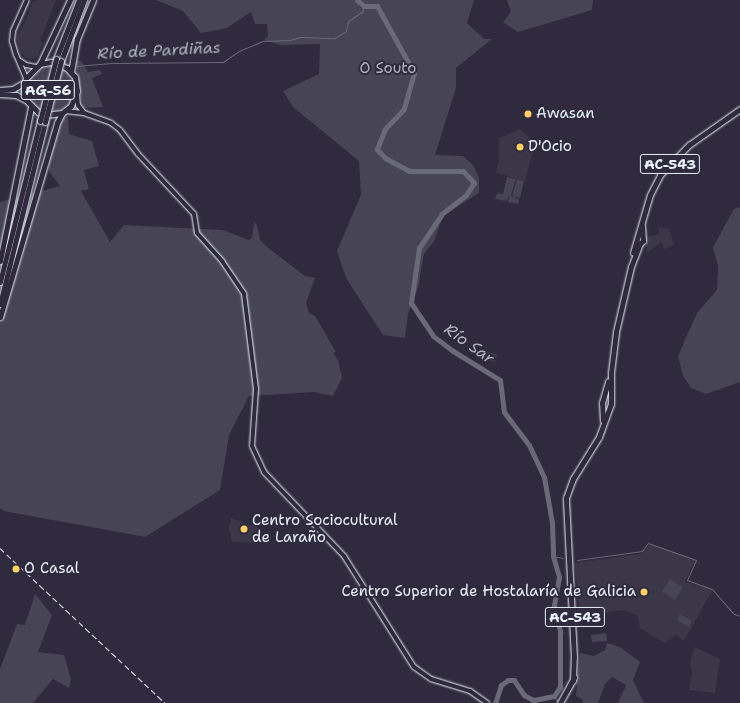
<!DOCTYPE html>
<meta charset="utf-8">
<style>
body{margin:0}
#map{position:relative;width:740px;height:703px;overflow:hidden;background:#2f2a3d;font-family:"Shantell Sans",sans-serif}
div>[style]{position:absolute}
.built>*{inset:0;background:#3b3749}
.green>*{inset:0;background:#464455}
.round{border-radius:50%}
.stream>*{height:1px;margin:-0.5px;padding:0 0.5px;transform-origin:0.5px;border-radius:0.5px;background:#696978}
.river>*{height:5px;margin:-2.5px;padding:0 2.5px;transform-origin:2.5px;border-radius:2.5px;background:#696978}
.roads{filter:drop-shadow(0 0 1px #e8f1f8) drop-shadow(0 0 1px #e8f1f8)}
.secondary>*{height:4px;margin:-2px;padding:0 2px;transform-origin:2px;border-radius:2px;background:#2f2a3d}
.primary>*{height:4.5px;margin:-2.25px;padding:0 2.25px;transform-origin:2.25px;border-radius:2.25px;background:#2f2a3d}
.highway>*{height:5px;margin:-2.5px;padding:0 2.5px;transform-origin:2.5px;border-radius:2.5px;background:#2f2a3d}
.rail>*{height:1px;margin-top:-0.5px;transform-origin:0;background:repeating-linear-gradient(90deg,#e8f1f8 0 6px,transparent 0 9px)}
.bridges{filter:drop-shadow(0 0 1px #e8f1f8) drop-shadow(0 0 1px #e8f1f8)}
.highway-bridge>*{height:5px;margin:-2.5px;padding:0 2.5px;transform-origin:2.5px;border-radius:2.5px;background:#2f2a3d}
.dots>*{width:11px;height:11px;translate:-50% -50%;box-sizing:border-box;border:2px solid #2f2a3d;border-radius:50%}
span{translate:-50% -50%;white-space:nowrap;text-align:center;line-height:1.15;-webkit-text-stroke:4px #2f2a3d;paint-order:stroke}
.shield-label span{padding:1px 3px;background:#2f2a3d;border:1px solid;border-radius:3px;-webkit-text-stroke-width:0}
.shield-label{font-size:14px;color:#e8f1f8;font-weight:700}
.park-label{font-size:15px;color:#afb4bf}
.poi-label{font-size:15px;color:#e8f1f8}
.left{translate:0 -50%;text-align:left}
.right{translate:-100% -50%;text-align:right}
.water-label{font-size:16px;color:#afb4be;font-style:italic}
</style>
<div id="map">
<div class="built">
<div style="clip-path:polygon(38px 0,56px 0,40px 41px,43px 43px,38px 54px,40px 55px,30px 60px,19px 52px,17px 37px,29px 14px,32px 2px)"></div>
<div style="clip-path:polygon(520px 129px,535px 143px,525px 181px,496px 173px,499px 161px,499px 138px)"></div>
<div style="clip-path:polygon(659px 227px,669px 229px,674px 245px,664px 249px,661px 242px,647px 253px,645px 237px,659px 234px)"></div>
<div style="clip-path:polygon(231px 518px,262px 529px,253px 543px,232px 542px,229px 528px)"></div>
<div style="clip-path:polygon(650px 544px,695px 560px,685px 582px,713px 589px,684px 641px,676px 635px,665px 643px,640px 628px,638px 616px,625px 610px,580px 616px,575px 563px,641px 554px)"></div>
<div style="clip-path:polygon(694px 647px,720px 659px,715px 693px,689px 690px,692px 672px,690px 662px)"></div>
</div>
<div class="green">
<div style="clip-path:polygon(156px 0,474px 0,467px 23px,484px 39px,492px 39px,456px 68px,456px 88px,435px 155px,463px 156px,473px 165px,479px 178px,479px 193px,443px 216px,434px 241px,424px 254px,418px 288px,408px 314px,405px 338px,383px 335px,346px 278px,337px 251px,361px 195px,359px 161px,293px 107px,283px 91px,319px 74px,320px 44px,280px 45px,264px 40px,268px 36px,267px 24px,255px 24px,251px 12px,227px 28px,201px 33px,183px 11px)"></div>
<div style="clip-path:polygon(507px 0,593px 0,592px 10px,518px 32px,503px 22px,511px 12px)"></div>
<div style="clip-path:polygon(75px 60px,81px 61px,88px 72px,100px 70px,102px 74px,92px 78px,103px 107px,83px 108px)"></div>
<div class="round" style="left:28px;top:66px;width:46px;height:46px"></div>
<div style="clip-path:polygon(68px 116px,69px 134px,92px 141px,99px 166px,84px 170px,89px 189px,81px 191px,110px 242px,124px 225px,223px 230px,249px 240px,252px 238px,254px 222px,257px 225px,260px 240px,267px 247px,305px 276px,315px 278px,306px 303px,309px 313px,315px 316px,336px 352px,333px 353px,338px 360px,342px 378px,333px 396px,314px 392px,249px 396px,229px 435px,220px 490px,145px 537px,4px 511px,0 508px,0 202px,60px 186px,49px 171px,49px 161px,61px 123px,64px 117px)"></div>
<div style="clip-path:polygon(507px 177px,516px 179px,511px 196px,519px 199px,518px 204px,508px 202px,509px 195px,507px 201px,495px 199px,497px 193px,503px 194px)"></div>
<div style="clip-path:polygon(517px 179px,524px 181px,520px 198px,512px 196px)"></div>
<div style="clip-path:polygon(740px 207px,740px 382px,706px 394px,691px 388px,683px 376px,678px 356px,697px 313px,717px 290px,718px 266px,713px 247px,734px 209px)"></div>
<div style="clip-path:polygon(483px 350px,497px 355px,494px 362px,481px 357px)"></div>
<div style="clip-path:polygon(670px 579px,683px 587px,675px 600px,662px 592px)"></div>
<div style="clip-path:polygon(35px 594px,52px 615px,38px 652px,64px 655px,71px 679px,69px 688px,53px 679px,33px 703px,0 703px,0 669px,17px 624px,25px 625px)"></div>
<div style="clip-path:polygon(680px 614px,692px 621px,689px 627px,677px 620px)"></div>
<div style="clip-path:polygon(606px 633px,607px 641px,592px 642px,591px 635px)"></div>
<div style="clip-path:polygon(607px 643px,620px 647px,640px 662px,633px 680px,644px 703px,618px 703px,626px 685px,612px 677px,605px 684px,598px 703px,582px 703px,583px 700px,576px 696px,580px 653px,594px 656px,605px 650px)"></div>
</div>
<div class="stream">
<div style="left:77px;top:66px;width:37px;rotate:-5deg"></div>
<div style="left:114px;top:63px;width:109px;rotate:-0.5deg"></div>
<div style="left:223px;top:62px;width:19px;rotate:-35deg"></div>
<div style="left:239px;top:51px;width:25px;rotate:-23deg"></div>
<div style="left:262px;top:41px;width:28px;rotate:-2deg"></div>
<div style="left:290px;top:40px;width:10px;rotate:-17deg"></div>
<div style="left:300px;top:37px;width:35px;rotate:2deg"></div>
<div style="left:335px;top:38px;width:13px;rotate:-32deg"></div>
<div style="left:346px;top:31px;width:10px;rotate:-79deg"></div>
<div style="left:348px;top:21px;width:17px;rotate:-33deg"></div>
<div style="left:362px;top:12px;width:6px;rotate:-72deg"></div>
<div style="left:553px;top:556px;width:10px;rotate:11deg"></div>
<div style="left:577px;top:560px;width:66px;rotate:-7.9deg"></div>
<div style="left:642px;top:551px;width:10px;rotate:-53deg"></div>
<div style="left:648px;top:543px;width:51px;rotate:19.5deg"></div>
<div style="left:696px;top:560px;width:22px;rotate:114deg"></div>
<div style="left:687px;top:580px;width:27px;rotate:20deg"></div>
<div style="left:712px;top:589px;width:33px;rotate:49deg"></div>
<div style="left:734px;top:614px;width:6px;rotate:18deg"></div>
<div style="left:554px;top:696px;width:7px;rotate:56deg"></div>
</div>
<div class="river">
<div style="left:357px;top:0;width:9px;rotate:41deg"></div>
<div style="left:364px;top:6px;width:13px"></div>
<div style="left:377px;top:6px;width:77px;rotate:61.1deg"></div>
<div style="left:414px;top:73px;width:37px;rotate:106deg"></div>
<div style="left:404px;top:109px;width:28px;rotate:134deg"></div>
<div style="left:385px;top:129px;width:22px;rotate:112deg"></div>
<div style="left:377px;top:149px;width:12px;rotate:48deg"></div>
<div style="left:385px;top:158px;width:27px;rotate:28deg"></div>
<div style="left:409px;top:171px;width:54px"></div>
<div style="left:463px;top:171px;width:16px;rotate:47deg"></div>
<div style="left:474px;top:183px;width:14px;rotate:124deg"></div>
<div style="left:466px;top:195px;width:31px;rotate:142deg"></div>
<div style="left:442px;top:214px;width:41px;rotate:124.1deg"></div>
<div style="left:419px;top:248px;width:56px;rotate:98.3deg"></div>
<div style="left:411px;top:303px;width:40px;rotate:56deg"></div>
<div style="left:433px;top:336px;width:25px;rotate:37deg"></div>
<div style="left:453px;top:351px;width:55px;rotate:31.7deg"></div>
<div style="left:500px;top:380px;width:32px;rotate:83deg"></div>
<div style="left:504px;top:412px;width:41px;rotate:52.9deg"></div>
<div style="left:529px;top:445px;width:35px;rotate:65deg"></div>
<div style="left:544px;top:477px;width:47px;rotate:80.1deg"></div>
<div style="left:552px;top:523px;width:33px;rotate:88deg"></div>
<div style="left:553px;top:556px;width:22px;rotate:74deg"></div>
<div style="left:559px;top:577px;width:28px;rotate:100deg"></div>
<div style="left:554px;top:605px;width:28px;rotate:77deg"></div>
<div style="left:560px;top:632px;width:55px;rotate:90deg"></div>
<div style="left:560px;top:687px;width:11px;rotate:124deg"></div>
<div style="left:554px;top:696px;width:21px;rotate:169deg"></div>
<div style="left:533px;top:700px;width:10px;rotate:-151deg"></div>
<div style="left:524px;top:695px;width:18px;rotate:-124deg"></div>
<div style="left:514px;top:680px;width:6px;rotate:180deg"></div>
<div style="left:508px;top:680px;width:9px;rotate:144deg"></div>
<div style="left:501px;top:685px;width:19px;rotate:108deg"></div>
</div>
<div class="roads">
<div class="secondary">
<div style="left:20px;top:61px;width:7px;rotate:34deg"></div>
<div style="left:26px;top:65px;width:10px;rotate:11deg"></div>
<div style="left:26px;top:78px;width:25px;rotate:-113deg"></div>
<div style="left:16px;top:55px;width:15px;rotate:-106deg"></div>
<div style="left:12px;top:41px;width:10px;rotate:-84deg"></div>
<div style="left:13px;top:31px;width:34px;rotate:-66deg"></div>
<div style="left:77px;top:92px;width:13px;rotate:86deg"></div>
<div style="left:78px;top:105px;width:10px;rotate:53deg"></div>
<div style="left:65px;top:111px;width:19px;rotate:6deg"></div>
<div style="left:84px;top:113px;width:29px;rotate:20deg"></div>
<div style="left:111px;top:123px;width:11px;rotate:38deg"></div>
<div style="left:120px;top:130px;width:30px;rotate:53deg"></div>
<div style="left:138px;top:154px;width:82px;rotate:47deg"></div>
<div style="left:194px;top:214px;width:19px;rotate:81deg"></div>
<div style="left:197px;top:233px;width:38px;rotate:48deg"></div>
<div style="left:222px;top:261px;width:40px;rotate:56deg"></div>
<div style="left:244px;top:294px;width:96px;rotate:82.8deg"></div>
<div style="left:256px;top:389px;width:57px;rotate:94deg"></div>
<div style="left:252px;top:446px;width:29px;rotate:65deg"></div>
<div style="left:264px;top:472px;width:116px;rotate:46.4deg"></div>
<div style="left:344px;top:556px;width:131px;rotate:57.8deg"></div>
<div style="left:414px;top:667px;width:21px;rotate:35deg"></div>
<div style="left:431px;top:679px;width:41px;rotate:17.1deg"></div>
<div style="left:470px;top:691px;width:21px;rotate:35deg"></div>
</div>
<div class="primary">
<div style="left:639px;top:244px;width:5px;rotate:-37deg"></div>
<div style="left:643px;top:241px;width:15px;rotate:-94deg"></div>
<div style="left:633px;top:253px;width:60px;rotate:-73.7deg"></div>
<div style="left:650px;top:195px;width:22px;rotate:-63deg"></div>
<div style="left:660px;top:175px;width:42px;rotate:-46deg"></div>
<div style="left:689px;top:145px;width:62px;rotate:-35.2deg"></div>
<div style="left:603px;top:421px;width:18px;rotate:-93deg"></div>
<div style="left:602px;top:403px;width:22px;rotate:-74deg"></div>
<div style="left:573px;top:681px;width:23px;rotate:-88deg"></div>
<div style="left:574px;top:658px;width:160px;rotate:-92.9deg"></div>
<div style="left:566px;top:498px;width:20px;rotate:-70deg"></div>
<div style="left:573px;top:479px;width:49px;rotate:-58.2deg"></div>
<div style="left:599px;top:437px;width:35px;rotate:-70deg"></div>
<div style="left:611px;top:404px;width:31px;rotate:-90deg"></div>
<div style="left:611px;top:373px;width:41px;rotate:-83deg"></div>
<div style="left:616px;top:332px;width:67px;rotate:-77deg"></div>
<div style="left:631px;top:267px;width:25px;rotate:-69deg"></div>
<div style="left:560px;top:703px;width:29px;rotate:-61deg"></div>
</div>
<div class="highway">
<div style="left:56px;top:59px;width:63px;rotate:-68.7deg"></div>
<div style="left:61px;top:61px;width:65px;rotate:-69.3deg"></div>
<div style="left:40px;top:64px;width:71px;rotate:-64.9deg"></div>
<div style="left:71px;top:72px;width:34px;rotate:-80deg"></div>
<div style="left:77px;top:39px;width:42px;rotate:-67.7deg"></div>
<div style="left:0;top:90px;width:13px;rotate:-4deg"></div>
<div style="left:13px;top:89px;width:14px;rotate:-30deg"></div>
<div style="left:0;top:94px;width:16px;rotate:4deg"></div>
<div style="left:16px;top:95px;width:11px;rotate:27deg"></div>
<div style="left:0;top:261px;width:157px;rotate:-78.6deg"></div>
<div style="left:0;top:282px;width:166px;rotate:-76deg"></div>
<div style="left:0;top:304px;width:187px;rotate:-76.1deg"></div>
<div style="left:0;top:317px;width:202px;rotate:-73.6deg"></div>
<div style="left:57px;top:123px;width:11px;rotate:-63deg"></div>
<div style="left:62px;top:113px;width:11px;rotate:-38deg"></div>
<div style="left:71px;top:106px;width:16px;rotate:-68deg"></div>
<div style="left:77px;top:91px;width:14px;rotate:-98deg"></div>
<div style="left:75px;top:77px;width:12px;rotate:-132deg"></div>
<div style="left:67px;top:68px;width:17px;rotate:-159deg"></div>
<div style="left:51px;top:62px;width:11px;rotate:170deg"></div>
<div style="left:40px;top:64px;width:20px;rotate:135deg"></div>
<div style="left:26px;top:78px;width:10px;rotate:101deg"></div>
<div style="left:24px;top:88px;width:12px;rotate:81deg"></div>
<div style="left:26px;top:100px;width:17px;rotate:45deg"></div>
<div style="left:38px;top:112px;width:8px;rotate:23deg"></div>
<div style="left:45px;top:115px;width:17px;rotate:-7deg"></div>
</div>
</div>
<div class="rail">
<div style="left:0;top:548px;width:226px;rotate:43.2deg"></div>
</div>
<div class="bridges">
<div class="highway-bridge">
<div style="left:40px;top:121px;width:64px;rotate:-75.5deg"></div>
<div style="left:45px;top:122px;width:63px;rotate:-75.3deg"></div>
</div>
</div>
<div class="dots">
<div style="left:528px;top:114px;background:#ffd166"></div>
<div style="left:520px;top:147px;background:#ffd166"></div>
<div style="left:244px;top:529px;background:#ffd166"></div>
<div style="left:16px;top:569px;background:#ffd166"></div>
<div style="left:644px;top:592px;background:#ffd166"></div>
</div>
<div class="shield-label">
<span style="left:48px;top:90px">AG-56</span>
<span style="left:670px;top:164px">AC-543</span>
<span style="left:575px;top:617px">AC-543</span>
</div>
<div class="park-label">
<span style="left:388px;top:69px">O Souto</span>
</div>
<div class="poi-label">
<span class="left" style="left:536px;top:114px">Awasan</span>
<span class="left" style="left:528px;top:147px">D'Ocio</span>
<span class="left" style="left:252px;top:529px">Centro Sociocultural<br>de Laraño</span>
<span class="left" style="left:24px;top:569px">O Casal</span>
<span class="right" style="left:636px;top:592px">Centro Superior de Hostalaría de Galicia</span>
</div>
<div class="water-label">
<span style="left:159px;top:51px;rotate:-3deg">Río de Pardiñas</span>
<span style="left:469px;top:344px;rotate:35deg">Río Sar</span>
</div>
</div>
